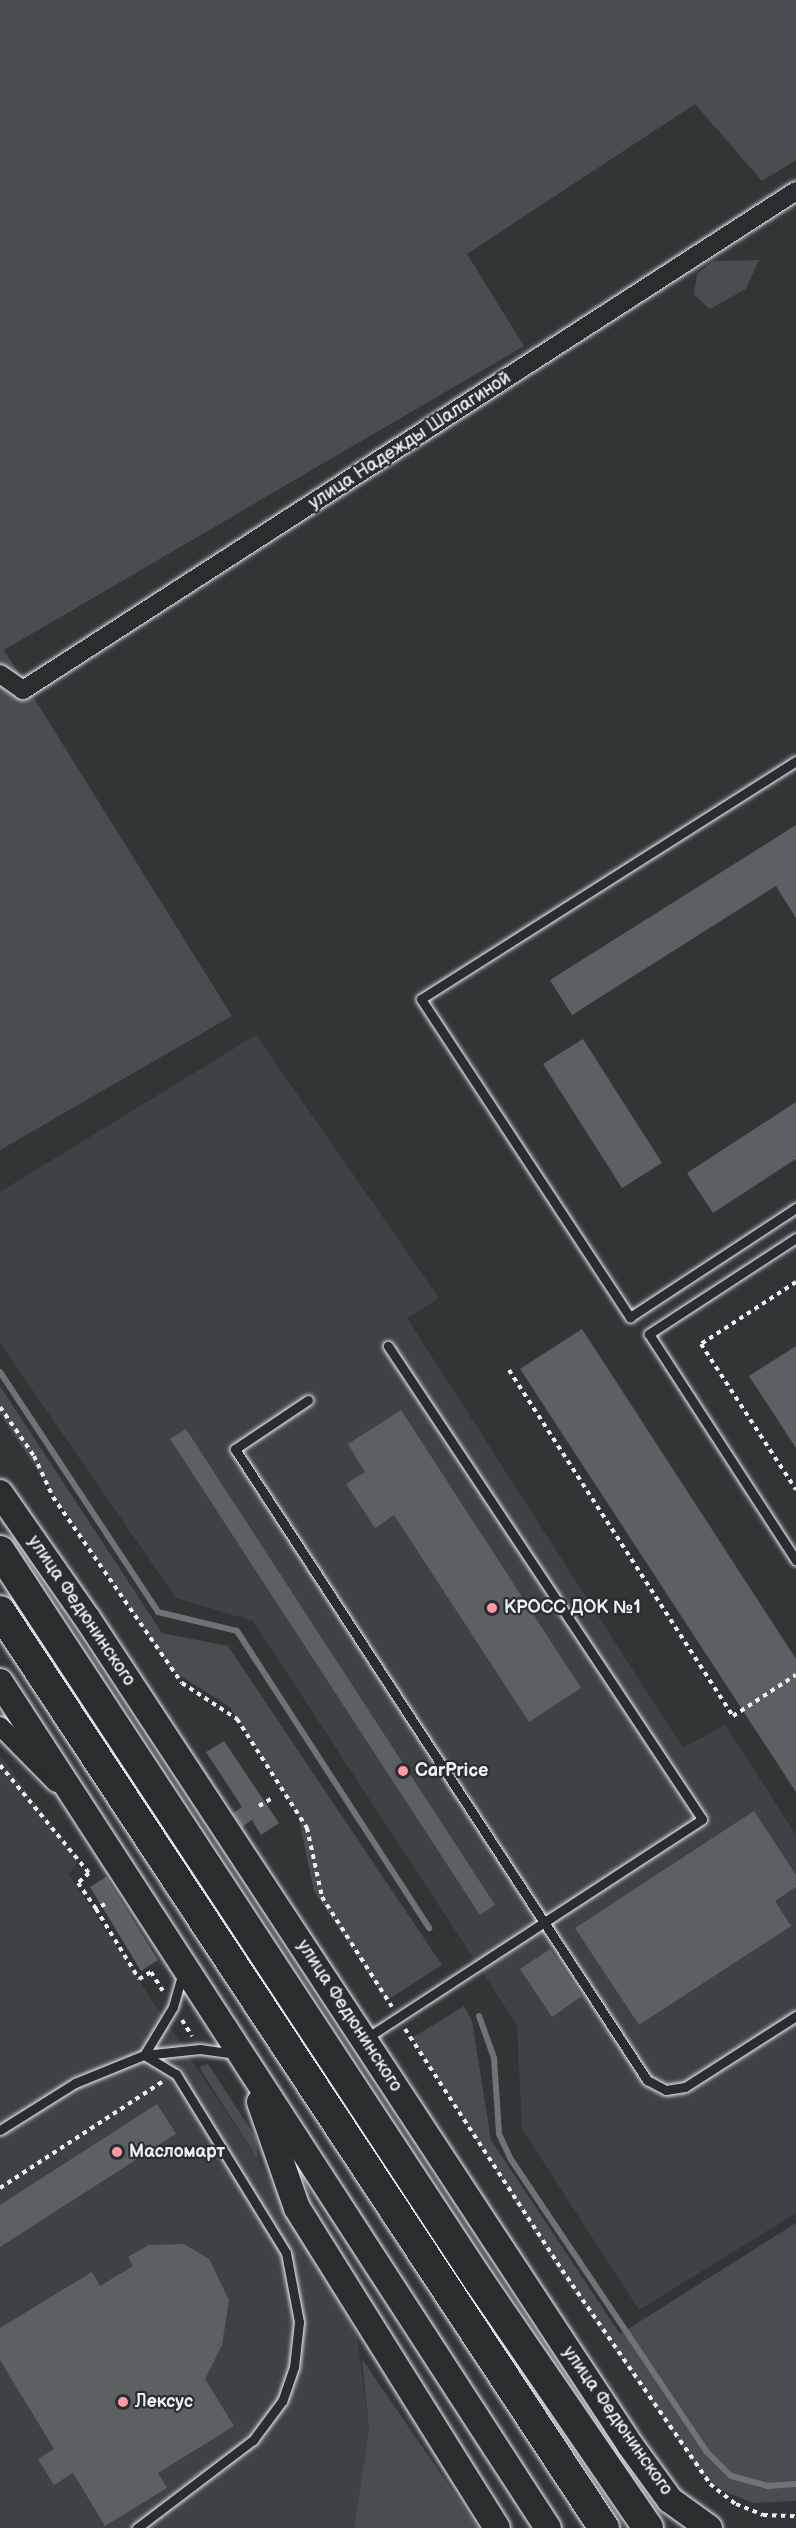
<!DOCTYPE html>
<meta charset="utf-8">
<style>
body{margin:0}
#map{position:relative;width:796px;height:2528px;overflow:hidden;background:#323536;font-family:"Balsamiq Sans",sans-serif}
div>[style]{position:absolute}
.built>*{inset:0;background:#3f4244}
.green>*{inset:0;background:#494d4f}
.stream>*{height:6px;margin:-3px;padding:0 3px;transform-origin:3px;border-radius:3px;background:#6e7376}
.building>*{inset:0;background:#5c6063}
.path>*{height:4px;margin-top:-2px;transform-origin:0;background:repeating-linear-gradient(90deg,#e8f1f8 0 4.5px,transparent 0 9px)}
.roads{filter:drop-shadow(0 0 2px #e8f1f8) drop-shadow(0 0 2px #e8f1f8)}
.service>*{height:9px;margin:-4.5px;padding:0 4.5px;transform-origin:4.5px;border-radius:4.5px;background:#2a2d2e}
.minor>*{height:18px;margin:-9px;padding:0 9px;transform-origin:9px;border-radius:9px;background:#2a2d2e}
.secondary>*{height:26px;margin:-13px;padding:0 13px;transform-origin:13px;border-radius:13px;background:#2a2d2e}
.trunk>*{height:30px;margin:-15px;padding:0 15px;transform-origin:15px;border-radius:15px;background:#2a2d2e}
.dots>*{width:16px;height:16px;translate:-50% -50%;box-sizing:border-box;border:3px solid #2a2d2e;border-radius:50%}
span{translate:-50% -50%;white-space:nowrap;text-align:center;line-height:1.15;-webkit-text-stroke:4.5px #2a2d2e;paint-order:stroke}
.street-label{font-size:18px;color:#e8f1f8}
.poi-label{font-size:18px;color:#e8f1f8;font-weight:700}
.left{translate:0 -50%;text-align:left}
</style>
<div id="map">
<div class="built">
<div style="clip-path:polygon(256px 1035px,439px 1298px,407px 1318px,683px 1748px,725px 1725px,796px 1835px,796px 2213px,639px 2310px,522px 2129px,517px 2025px,253px 1621px,176px 1598px,0 1343px,0 1192px)"></div>
<div style="clip-path:polygon(0 1755px,78px 1861px,69px 1875px,258px 2160px,357px 2335px,369px 2429px,354px 2528px,0 2528px)"></div>
</div>
<div class="green">
<div style="clip-path:polygon(0 0,796px 0,796px 160px,762px 181px,695px 104px,467px 254px,524px 346px,4px 650px,232px 1016px,0 1150px)"></div>
<div style="clip-path:polygon(759px 260px,746px 289px,710px 309px,694px 295px,697px 274px,713px 261px)"></div>
<div style="clip-path:polygon(0 1386px,162px 1633px,228px 1646px,442px 1965px,386px 2001px,314px 1891px,298px 1815px,230px 1707px,171px 1670px,0 1414px)"></div>
<div style="clip-path:polygon(464px 2006px,472px 2021px,491px 2140px,620px 2334px,796px 2223px,796px 2501px,754px 2503px,725px 2492px,703px 2476px,559px 2271px,412px 2038px)"></div>
<div style="clip-path:polygon(208px 2064px,256px 2138px,258px 2160px,199px 2067px)"></div>
<div style="clip-path:polygon(362px 2359px,478px 2528px,354px 2528px,369px 2429px)"></div>
</div>
<div class="stream">
<div style="left:0;top:1372px;width:287px;rotate:56.6deg"></div>
<div style="left:158px;top:1612px;width:81px;rotate:13.5deg"></div>
<div style="left:237px;top:1631px;width:354px;rotate:57.1deg"></div>
<div style="left:479px;top:2016px;width:45px;rotate:70.3deg"></div>
<div style="left:494px;top:2058px;width:76px;rotate:86.2deg"></div>
<div style="left:499px;top:2134px;width:26px;rotate:65deg"></div>
<div style="left:510px;top:2158px;width:353px;rotate:56.2deg"></div>
<div style="left:706px;top:2451px;width:35px;rotate:45deg"></div>
<div style="left:731px;top:2476px;width:38px;rotate:15deg"></div>
<div style="left:768px;top:2486px;width:28px;rotate:-4deg"></div>
</div>
<div class="building">
<div style="clip-path:polygon(796px 825px,796px 918px,776px 886px,572px 1015px,550px 980px)"></div>
<div style="clip-path:polygon(583px 1039px,662px 1163px,622px 1188px,543px 1064px)"></div>
<div style="clip-path:polygon(796px 1102px,796px 1159px,713px 1213px,687px 1173px)"></div>
<div style="clip-path:polygon(582px 1329px,796px 1659px,796px 1792px,520px 1369px)"></div>
<div style="clip-path:polygon(796px 1346px,796px 1448px,749px 1376px)"></div>
<div style="clip-path:polygon(401px 1410px,581px 1688px,529px 1722px,394px 1515px,375px 1528px,346px 1484px,365px 1472px,348px 1444px)"></div>
<div style="clip-path:polygon(186px 1429px,495px 1905px,480px 1915px,170px 1439px)"></div>
<div style="clip-path:polygon(224px 1741px,279px 1823px,261px 1835px,252px 1820px,242px 1827px,233px 1813px,242px 1807px,206px 1752px)"></div>
<div style="clip-path:polygon(754px 1811px,796px 1875px,796px 1887px,775px 1901px,791px 1926px,639px 2025px,575px 1928px)"></div>
<div style="clip-path:polygon(106px 1877px,158px 1960px,141px 1971px,90px 1887px)"></div>
<div style="clip-path:polygon(550px 1949px,582px 1996px,552px 2017px,520px 1969px)"></div>
<div style="clip-path:polygon(157px 2104px,176px 2134px,0 2247px,0 2205px)"></div>
<div style="clip-path:polygon(184px 2244px,209px 2259px,229px 2300px,222px 2345px,205px 2379px,234px 2426px,158px 2473px,167px 2488px,105px 2526px,73px 2473px,54px 2485px,38px 2459px,54px 2449px,0 2360px,0 2328px,92px 2272px,100px 2286px,133px 2266px,128px 2257px,149px 2245px)"></div>
</div>
<div class="path">
<div style="left:796px;top:1282px;width:113px;rotate:146.9deg"></div>
<div style="left:701px;top:1344px;width:174px;rotate:56.9deg"></div>
<div style="left:509px;top:1370px;width:412px;rotate:57.1deg"></div>
<div style="left:733px;top:1716px;width:75px;rotate:-33.1deg"></div>
<div style="left:0;top:1407px;width:60px;rotate:55.2deg"></div>
<div style="left:34px;top:1456px;width:45px;rotate:65.1deg"></div>
<div style="left:53px;top:1497px;width:226px;rotate:55.3deg"></div>
<div style="left:182px;top:1683px;width:66px;rotate:33.2deg"></div>
<div style="left:237px;top:1719px;width:130px;rotate:57.3deg"></div>
<div style="left:307px;top:1828px;width:71px;rotate:77.7deg"></div>
<div style="left:322px;top:1897px;width:130px;rotate:57.5deg"></div>
<div style="left:0;top:1765px;width:140px;rotate:50.5deg"></div>
<div style="left:89px;top:1873px;width:15px;rotate:138deg"></div>
<div style="left:78px;top:1883px;width:32px;rotate:55deg"></div>
<div style="left:259px;top:1806px;width:17px;rotate:-31deg"></div>
<div style="left:105px;top:1904px;width:10px;rotate:151deg"></div>
<div style="left:96px;top:1909px;width:82px;rotate:58.4deg"></div>
<div style="left:139px;top:1979px;width:14px;rotate:-30deg"></div>
<div style="left:151px;top:1972px;width:22px;rotate:58deg"></div>
<div style="left:182px;top:2020px;width:19px;rotate:58deg"></div>
<div style="left:405px;top:2029px;width:288px;rotate:56.9deg"></div>
<div style="left:562px;top:2270px;width:260px;rotate:55.3deg"></div>
<div style="left:710px;top:2484px;width:33px;rotate:38deg"></div>
<div style="left:736px;top:2504px;width:29px;rotate:22deg"></div>
<div style="left:763px;top:2515px;width:33px;rotate:2deg"></div>
<div style="left:0;top:2188px;width:194px;rotate:-33.2deg"></div>
</div>
<div class="roads">
<div class="service">
<div style="left:796px;top:761px;width:444px;rotate:147.6deg"></div>
<div style="left:421px;top:999px;width:381px;rotate:56.7deg"></div>
<div style="left:630px;top:1317px;width:199px;rotate:-33.3deg"></div>
<div style="left:796px;top:1238px;width:176px;rotate:146.9deg"></div>
<div style="left:649px;top:1334px;width:270px;rotate:57deg"></div>
<div style="left:308px;top:1400px;width:88px;rotate:146.1deg"></div>
<div style="left:235px;top:1449px;width:754px;rotate:56.86deg"></div>
<div style="left:647px;top:2080px;width:21px;rotate:28deg"></div>
<div style="left:666px;top:2090px;width:19px;rotate:-9deg"></div>
<div style="left:685px;top:2087px;width:132px;rotate:-32.6deg"></div>
<div style="left:183px;top:1972px;width:36px;rotate:106deg"></div>
<div style="left:173px;top:2007px;width:56px;rotate:121.1deg"></div>
<div style="left:144px;top:2055px;width:56px;rotate:-6.1deg"></div>
<div style="left:200px;top:2049px;width:35px;rotate:8deg"></div>
<div style="left:365px;top:2039px;width:402px;rotate:-33.1deg"></div>
<div style="left:702px;top:1819px;width:568px;rotate:-123.58deg"></div>
<div style="left:0;top:2130px;width:89px;rotate:-32.1deg"></div>
<div style="left:75px;top:2083px;width:74px;rotate:-22.1deg"></div>
<div style="left:144px;top:2055px;width:37px;rotate:31deg"></div>
<div style="left:176px;top:2074px;width:210px;rotate:58.4deg"></div>
<div style="left:286px;top:2253px;width:70px;rotate:79.3deg"></div>
<div style="left:299px;top:2322px;width:45px;rotate:96.3deg"></div>
<div style="left:294px;top:2367px;width:36px;rotate:109deg"></div>
<div style="left:282px;top:2401px;width:49px;rotate:126.6deg"></div>
<div style="left:253px;top:2440px;width:146px;rotate:142.8deg"></div>
</div>
<div class="minor">
<div style="left:0;top:674px;width:28px;rotate:35deg"></div>
<div style="left:23px;top:690px;width:920px;rotate:-32.84deg"></div>
<div style="left:0;top:1726px;width:80px;rotate:45.5deg"></div>
</div>
<div class="secondary">
<div style="left:0;top:1493px;width:152px;rotate:55.2deg"></div>
<div style="left:87px;top:1618px;width:989px;rotate:56.71deg"></div>
<div style="left:630px;top:2445px;width:68px;rotate:54deg"></div>
<div style="left:670px;top:2500px;width:48px;rotate:35.7deg"></div>
<div style="left:0;top:1682px;width:1008px;rotate:57.07deg"></div>
<div style="left:260px;top:2102px;width:112px;rotate:70.8deg"></div>
<div style="left:297px;top:2208px;width:377px;rotate:58deg"></div>
</div>
<div class="trunk">
<div style="left:0;top:1551px;width:873px;rotate:56.73deg"></div>
<div style="left:479px;top:2281px;width:299px;rotate:55.6deg"></div>
<div style="left:0;top:1611px;width:1098px;rotate:56.63deg"></div>
</div>
</div>
<div class="dots">
<div style="left:492px;top:1608px;background:#ff9aa2"></div>
<div style="left:403px;top:1771px;background:#ff9aa2"></div>
<div style="left:117px;top:2152px;background:#ff9aa2"></div>
<div style="left:123px;top:2402px;background:#ff9aa2"></div>
</div>
<div class="street-label">
<span style="left:410px;top:441px;rotate:-33deg">улица Надежды Шалагиной</span>
<span style="left:81px;top:1611px;rotate:56deg">улица Федюнинского</span>
<span style="left:349px;top:2016px;rotate:57deg">улица Федюнинского</span>
<span style="left:617px;top:2421px;rotate:55deg">улица Федюнинского</span>
</div>
<div class="poi-label">
<span class="left" style="left:504px;top:1608px">КРОСС ДОК №1</span>
<span class="left" style="left:415px;top:1771px">CarPrice</span>
<span class="left" style="left:129px;top:2152px">Масломарт</span>
<span class="left" style="left:135px;top:2402px">Лексус</span>
</div>
</div>
